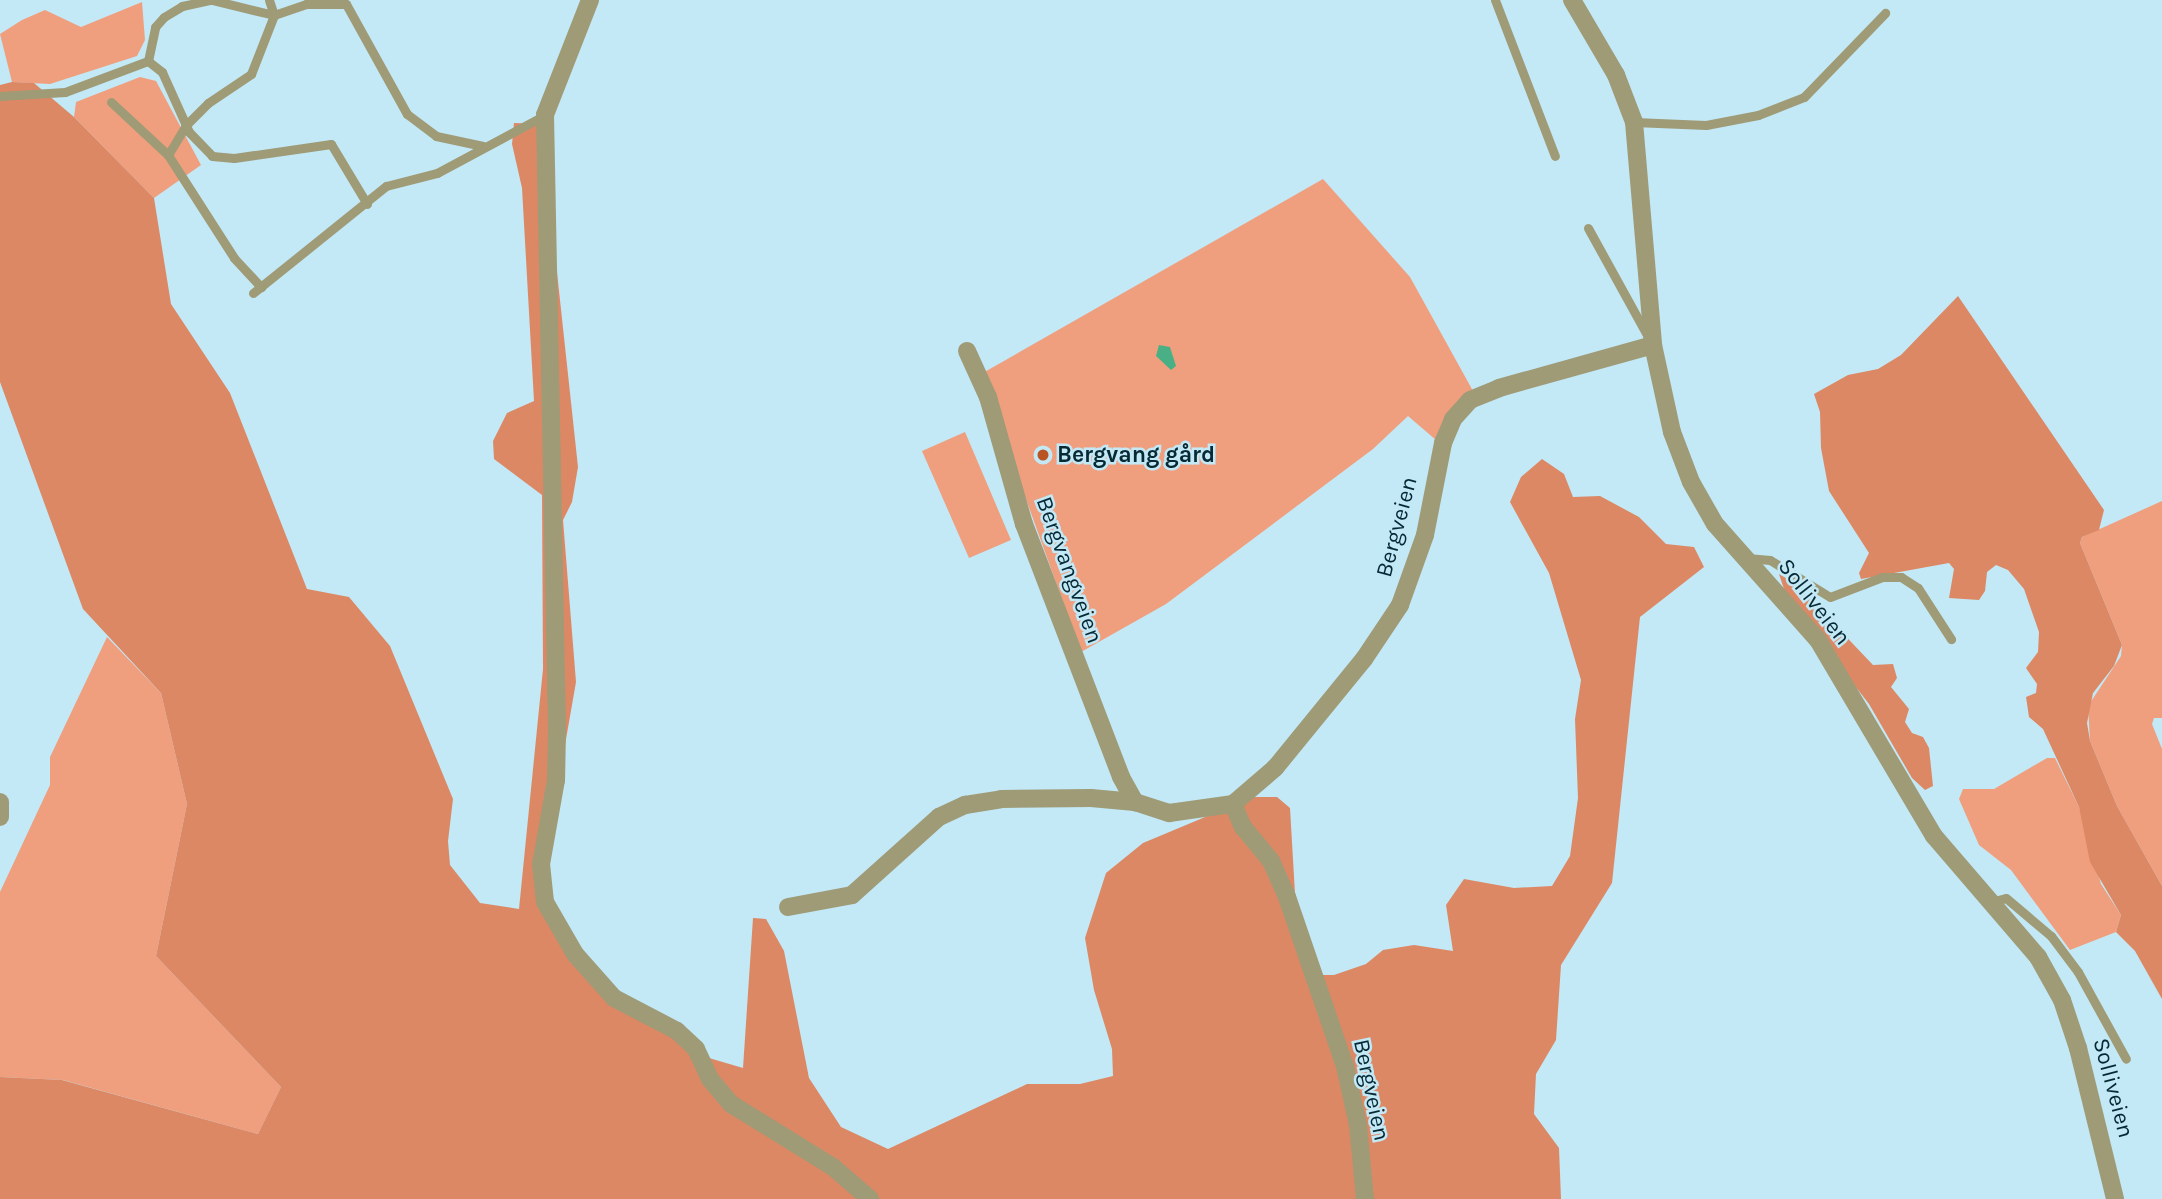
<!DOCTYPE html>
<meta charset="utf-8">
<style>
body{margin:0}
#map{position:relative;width:2162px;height:1199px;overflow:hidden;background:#c3e8f6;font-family:Karla,sans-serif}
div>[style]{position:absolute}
.green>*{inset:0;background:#f09f7e}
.forest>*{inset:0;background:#dd8864}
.water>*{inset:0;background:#49b085}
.service>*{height:9px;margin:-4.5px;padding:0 4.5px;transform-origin:4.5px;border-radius:4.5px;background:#9f9b76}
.minor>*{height:18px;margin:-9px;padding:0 9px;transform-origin:9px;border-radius:9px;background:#9f9b76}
.tertiary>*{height:18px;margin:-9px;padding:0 9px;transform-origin:9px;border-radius:9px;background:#9f9b76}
.dots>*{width:19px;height:19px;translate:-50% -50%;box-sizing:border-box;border:4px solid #c3e8f6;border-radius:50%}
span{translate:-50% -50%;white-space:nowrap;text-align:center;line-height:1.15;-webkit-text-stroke:5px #c3e8f6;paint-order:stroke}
.poi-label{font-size:23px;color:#062934;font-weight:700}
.left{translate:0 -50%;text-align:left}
.street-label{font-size:23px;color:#062934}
</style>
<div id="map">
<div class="green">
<div style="clip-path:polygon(142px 2px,145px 40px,137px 56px,50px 84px,12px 82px,0 34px,22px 20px,45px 10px,81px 27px)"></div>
<div style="clip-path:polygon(140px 77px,156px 81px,201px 165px,154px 198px,74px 117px,76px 102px)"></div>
<div style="clip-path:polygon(1323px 179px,1410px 277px,1473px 391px,1436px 440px,1408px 416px,1373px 449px,1166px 604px,1081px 652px,981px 374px)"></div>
<div style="clip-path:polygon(965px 432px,1011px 540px,969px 558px,922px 451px)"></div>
<div style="clip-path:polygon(2162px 501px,2162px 718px,2154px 718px,2152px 724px,2162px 749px,2162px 886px,2117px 806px,2090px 741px,2088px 706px,2121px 656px,2122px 645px,2080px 543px,2082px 537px)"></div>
<div style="clip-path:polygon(107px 637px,161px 693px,187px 804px,156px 956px,281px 1087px,258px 1134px,63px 1080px,0 1077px,0 892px,50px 785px,50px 757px)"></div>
<div style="clip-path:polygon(2047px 758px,2055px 758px,2079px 807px,2101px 884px,2121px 915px,2116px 932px,2070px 950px,2011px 870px,1979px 845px,1959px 799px,1963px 789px,1994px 789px)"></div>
</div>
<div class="forest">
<div style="clip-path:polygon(12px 82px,34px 83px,74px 117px,154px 198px,171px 304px,230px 393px,307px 589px,349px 597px,390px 646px,453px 799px,448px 841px,450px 865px,480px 903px,519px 909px,543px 669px,542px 495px,494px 459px,493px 441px,507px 413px,534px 401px,522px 188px,512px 144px,514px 123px,541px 124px,578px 467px,572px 502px,563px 520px,576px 682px,544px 865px,549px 898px,598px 983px,709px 1058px,743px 1068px,753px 918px,766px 919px,784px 951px,809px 1078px,841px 1127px,888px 1149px,1027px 1084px,1080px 1084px,1113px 1076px,1112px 1049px,1094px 990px,1085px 938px,1106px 873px,1143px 843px,1253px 797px,1277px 797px,1290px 808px,1296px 911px,1307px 975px,1334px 975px,1366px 964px,1383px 950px,1414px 945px,1453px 951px,1446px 905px,1464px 879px,1514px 888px,1552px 886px,1570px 856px,1578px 798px,1575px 719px,1581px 680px,1549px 573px,1510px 502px,1521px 477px,1542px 459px,1564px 474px,1573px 497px,1600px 496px,1639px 517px,1666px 544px,1694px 547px,1704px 567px,1640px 617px,1612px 883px,1561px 965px,1556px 1040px,1536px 1074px,1534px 1114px,1559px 1148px,1561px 1199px,0 1199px,0 1077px,62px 1080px,258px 1134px,281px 1087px,156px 956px,187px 804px,161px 693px,83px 609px,0 382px,0 85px)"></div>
<div style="clip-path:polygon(1958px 296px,2104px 510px,2099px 530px,2082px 537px,2080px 543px,2122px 645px,2114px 666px,2093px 693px,2087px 723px,2090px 741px,2117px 806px,2162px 886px,2162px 999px,2135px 951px,2116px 932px,2121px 915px,2090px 862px,2079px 807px,2043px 729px,2029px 717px,2026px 697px,2036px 693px,2037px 684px,2026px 668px,2038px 652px,2039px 632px,2024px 589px,2008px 570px,1996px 565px,1987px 572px,1985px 591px,1979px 600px,1949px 598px,1954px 569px,1949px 563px,1861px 579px,1859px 573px,1869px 553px,1829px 491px,1821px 448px,1820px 412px,1814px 394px,1848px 375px,1878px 369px,1901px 355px)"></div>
<div style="clip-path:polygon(1779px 574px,1796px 584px,1873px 665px,1893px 664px,1897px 678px,1891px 687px,1909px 709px,1905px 722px,1912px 733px,1923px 737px,1929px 748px,1933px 786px,1925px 790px,1912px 778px,1869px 704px,1787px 598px)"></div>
</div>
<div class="water">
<div style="clip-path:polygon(1159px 345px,1170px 347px,1176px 366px,1171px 370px,1156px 356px)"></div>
</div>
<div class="service">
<div style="left:269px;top:0;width:16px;rotate:72deg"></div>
<div style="left:274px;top:15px;width:34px;rotate:-19deg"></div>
<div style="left:306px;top:4px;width:40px"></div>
<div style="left:346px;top:4px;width:126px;rotate:61deg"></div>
<div style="left:407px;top:114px;width:36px;rotate:37deg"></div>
<div style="left:436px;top:136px;width:48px;rotate:12deg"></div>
<div style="left:1495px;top:0;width:167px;rotate:69deg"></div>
<div style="left:148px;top:61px;width:18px;rotate:38deg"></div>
<div style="left:162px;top:72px;width:66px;rotate:65.8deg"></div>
<div style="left:189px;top:132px;width:33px;rotate:46deg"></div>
<div style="left:212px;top:156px;width:22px;rotate:5deg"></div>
<div style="left:234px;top:158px;width:98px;rotate:-8.2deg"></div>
<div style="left:331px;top:144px;width:70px;rotate:59deg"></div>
<div style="left:148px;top:61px;width:35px;rotate:-78deg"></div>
<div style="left:155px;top:27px;width:13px;rotate:-48deg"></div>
<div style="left:164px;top:17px;width:21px;rotate:-31deg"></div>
<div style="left:182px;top:6px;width:29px;rotate:-12deg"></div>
<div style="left:0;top:96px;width:65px;rotate:-3.5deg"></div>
<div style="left:65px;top:92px;width:89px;rotate:-20.5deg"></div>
<div style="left:111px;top:102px;width:78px;rotate:42.9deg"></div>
<div style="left:168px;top:155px;width:122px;rotate:57.3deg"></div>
<div style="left:234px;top:258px;width:40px;rotate:47deg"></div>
<div style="left:1634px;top:122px;width:72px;rotate:2.4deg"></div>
<div style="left:1706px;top:125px;width:53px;rotate:-10.9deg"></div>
<div style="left:1758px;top:115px;width:49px;rotate:-21.4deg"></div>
<div style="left:1804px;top:97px;width:117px;rotate:-46deg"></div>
<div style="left:168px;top:155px;width:35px;rotate:-59deg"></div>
<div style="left:186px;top:125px;width:31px;rotate:-45deg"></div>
<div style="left:208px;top:103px;width:52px;rotate:-34deg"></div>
<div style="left:251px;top:74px;width:63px;rotate:-68.7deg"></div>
<div style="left:274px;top:15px;width:64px;rotate:-166.4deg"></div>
<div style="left:1588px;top:228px;width:122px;rotate:61.1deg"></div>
<div style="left:253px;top:293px;width:171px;rotate:-38.8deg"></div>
<div style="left:386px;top:186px;width:53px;rotate:-14.3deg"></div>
<div style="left:437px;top:173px;width:123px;rotate:-28.2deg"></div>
<div style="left:1747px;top:558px;width:23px;rotate:5deg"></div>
<div style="left:1770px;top:560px;width:70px;rotate:31.7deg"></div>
<div style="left:1830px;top:597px;width:56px;rotate:-21deg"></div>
<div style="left:1882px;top:577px;width:19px"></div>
<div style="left:1901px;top:577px;width:20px;rotate:33deg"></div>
<div style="left:1918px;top:588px;width:61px;rotate:57.1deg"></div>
<div style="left:1990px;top:902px;width:16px;rotate:-14deg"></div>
<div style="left:2006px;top:898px;width:59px;rotate:40.2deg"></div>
<div style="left:2051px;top:936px;width:45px;rotate:53.1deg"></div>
<div style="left:2078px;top:972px;width:99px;rotate:61.1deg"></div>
</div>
<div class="minor">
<div style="left:590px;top:0;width:123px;rotate:111.4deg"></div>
<div style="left:545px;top:115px;width:615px;rotate:88.88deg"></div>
<div style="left:557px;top:730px;width:50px;rotate:91.1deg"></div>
<div style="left:556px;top:780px;width:85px;rotate:100.1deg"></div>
<div style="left:541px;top:864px;width:38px;rotate:84deg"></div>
<div style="left:545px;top:902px;width:60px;rotate:60deg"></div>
<div style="left:575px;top:954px;width:59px;rotate:48.4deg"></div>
<div style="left:614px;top:998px;width:71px;rotate:27.6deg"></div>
<div style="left:677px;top:1031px;width:26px;rotate:43deg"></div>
<div style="left:696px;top:1049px;width:33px;rotate:65deg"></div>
<div style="left:710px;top:1079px;width:33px;rotate:50deg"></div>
<div style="left:731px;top:1104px;width:120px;rotate:31.7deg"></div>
<div style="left:833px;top:1167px;width:49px;rotate:40.9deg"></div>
<div style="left:967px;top:351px;width:51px;rotate:65.5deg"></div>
<div style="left:988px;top:397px;width:132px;rotate:74.2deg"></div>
<div style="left:1024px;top:524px;width:271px;rotate:69deg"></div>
<div style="left:1121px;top:777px;width:29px;rotate:61deg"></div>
<div style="left:0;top:802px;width:15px;rotate:90deg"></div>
<div style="left:1233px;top:804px;width:25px;rotate:67deg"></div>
<div style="left:1243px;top:827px;width:44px;rotate:50.5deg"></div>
<div style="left:1271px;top:861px;width:39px;rotate:66deg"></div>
<div style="left:1287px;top:897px;width:179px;rotate:71.1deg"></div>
<div style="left:1345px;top:1066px;width:60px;rotate:77.6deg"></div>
<div style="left:1358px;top:1125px;width:74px;rotate:84.6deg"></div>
<div style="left:788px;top:907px;width:65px;rotate:-10.6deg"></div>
<div style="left:852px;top:895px;width:117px;rotate:-41.9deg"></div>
<div style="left:939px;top:817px;width:29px;rotate:-25deg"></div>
<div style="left:965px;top:805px;width:36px;rotate:-9deg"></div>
<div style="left:1001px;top:799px;width:90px;rotate:-0.6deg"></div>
<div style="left:1091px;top:798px;width:44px;rotate:5.2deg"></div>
<div style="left:1135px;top:802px;width:36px;rotate:18deg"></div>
<div style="left:1169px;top:813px;width:65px;rotate:-8deg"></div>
<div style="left:1233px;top:804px;width:55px;rotate:-40.6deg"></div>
<div style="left:1275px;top:768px;width:141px;rotate:-50.8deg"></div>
<div style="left:1364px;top:659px;width:65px;rotate:-56.3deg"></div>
<div style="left:1400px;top:605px;width:74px;rotate:-70.3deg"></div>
<div style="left:1425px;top:535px;width:94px;rotate:-78.9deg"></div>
<div style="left:1443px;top:443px;width:26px;rotate:-67deg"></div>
<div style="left:1453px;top:419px;width:25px;rotate:-48deg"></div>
<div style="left:1470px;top:400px;width:31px;rotate:-22deg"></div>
<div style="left:1499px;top:388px;width:160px;rotate:-15.6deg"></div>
</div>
<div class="tertiary">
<div style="left:1572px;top:0;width:87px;rotate:59.6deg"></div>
<div style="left:1616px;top:75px;width:50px;rotate:69deg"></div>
<div style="left:1634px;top:122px;width:224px;rotate:85.1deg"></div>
<div style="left:1653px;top:345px;width:89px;rotate:77.7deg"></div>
<div style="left:1672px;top:432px;width:53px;rotate:69.2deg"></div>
<div style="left:1691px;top:482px;width:48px;rotate:60.3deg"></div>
<div style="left:1715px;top:524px;width:155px;rotate:48.4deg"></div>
<div style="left:1818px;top:640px;width:228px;rotate:59.4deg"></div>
<div style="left:1934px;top:836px;width:160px;rotate:49.3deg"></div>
<div style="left:2038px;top:957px;width:49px;rotate:60.8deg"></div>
<div style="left:2062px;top:1000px;width:51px;rotate:71.6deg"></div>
<div style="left:2078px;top:1048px;width:155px;rotate:76.2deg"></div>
</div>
<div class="dots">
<div style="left:1043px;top:455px;background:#b95424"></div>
</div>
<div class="poi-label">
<span class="left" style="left:1057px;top:455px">Bergvang gård</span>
</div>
<div class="street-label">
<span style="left:1397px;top:527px;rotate:-75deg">Bergveien</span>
<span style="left:1069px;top:570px;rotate:70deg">Bergvangveien</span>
<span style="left:1814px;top:602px;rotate:52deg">Solliveien</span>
<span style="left:2113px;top:1088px;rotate:75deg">Solliveien</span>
<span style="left:1371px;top:1090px;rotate:78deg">Bergveien</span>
</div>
</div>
